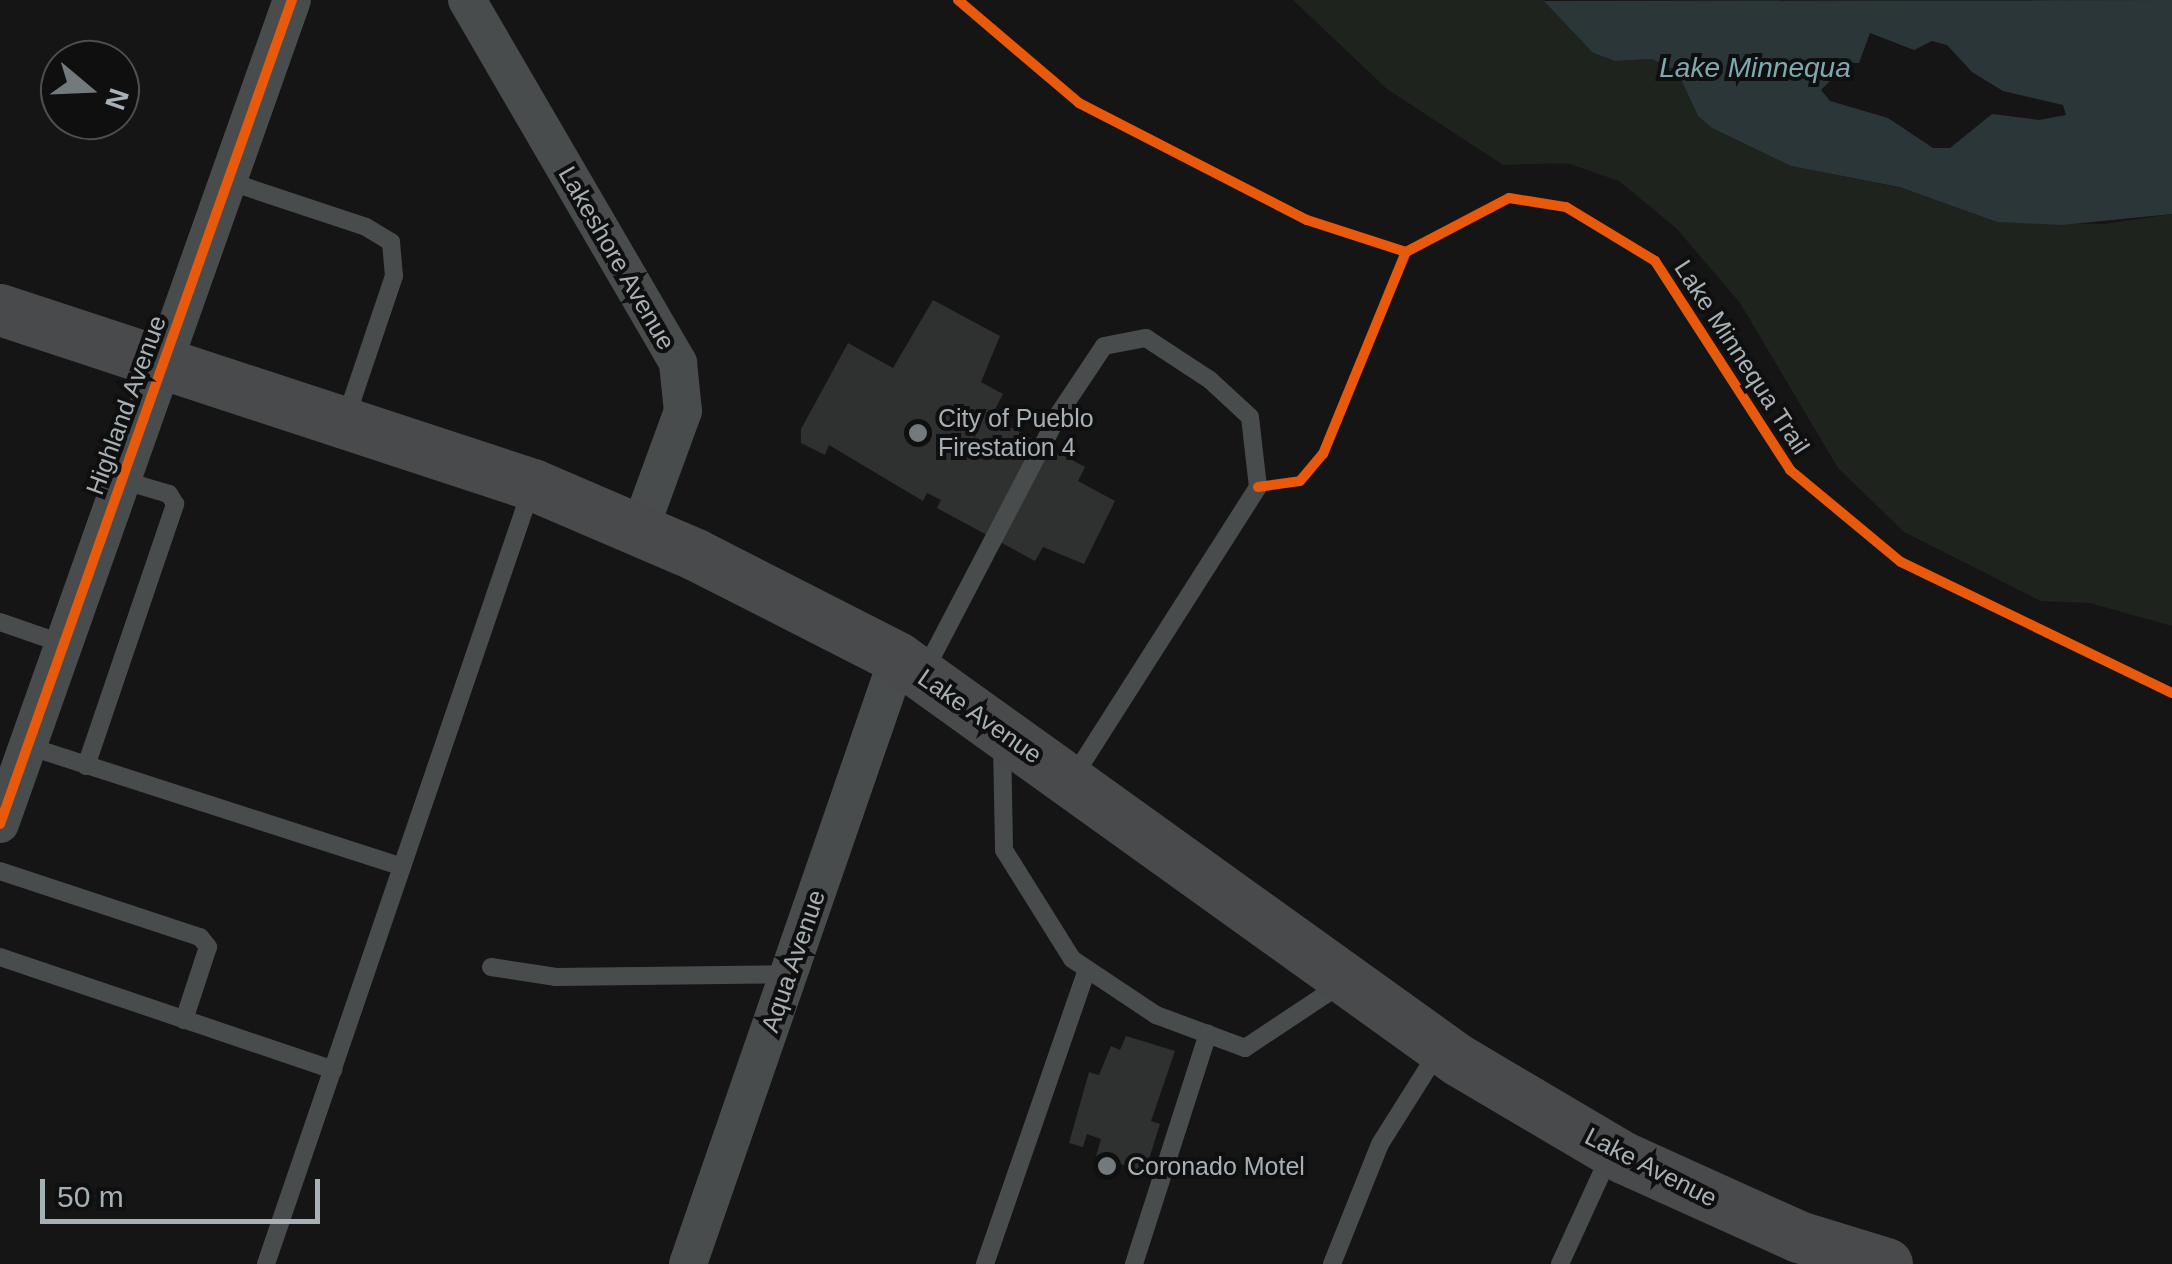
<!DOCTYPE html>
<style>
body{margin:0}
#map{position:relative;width:2172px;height:1264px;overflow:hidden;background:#151515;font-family:Helvetica,sans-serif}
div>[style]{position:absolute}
.green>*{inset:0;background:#1e231d}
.water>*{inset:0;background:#2b3638}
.building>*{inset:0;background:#2f3030}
.service>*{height:18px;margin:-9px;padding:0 9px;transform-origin:9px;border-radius:9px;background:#494c4d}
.minor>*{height:38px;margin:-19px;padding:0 19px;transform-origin:19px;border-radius:19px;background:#494c4d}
.secondary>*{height:52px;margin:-26px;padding:0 26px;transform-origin:26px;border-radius:26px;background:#484a4b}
.cycleway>*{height:10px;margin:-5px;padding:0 5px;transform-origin:5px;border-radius:5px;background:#e8590c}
.dots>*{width:28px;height:28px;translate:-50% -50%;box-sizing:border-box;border:5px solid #0f0f10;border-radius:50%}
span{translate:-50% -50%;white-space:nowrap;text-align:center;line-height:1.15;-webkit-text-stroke:8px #0f0f10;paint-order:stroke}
.street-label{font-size:25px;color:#a6b0b5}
.poi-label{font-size:25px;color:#a6b0b5}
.left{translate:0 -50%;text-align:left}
.water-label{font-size:28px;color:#7ea9b0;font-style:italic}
.north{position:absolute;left:40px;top:40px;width:100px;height:100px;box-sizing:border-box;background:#0f0f10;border:2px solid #4b4f52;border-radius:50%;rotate:109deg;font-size:28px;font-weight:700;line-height:40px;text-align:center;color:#a6b0b5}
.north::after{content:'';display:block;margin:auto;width:35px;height:45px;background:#737a7d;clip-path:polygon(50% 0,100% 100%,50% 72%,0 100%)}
.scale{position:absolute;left:40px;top:1179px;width:280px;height:45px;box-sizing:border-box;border:5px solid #a6b0b5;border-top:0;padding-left:12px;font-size:30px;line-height:35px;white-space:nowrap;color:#a6b0b5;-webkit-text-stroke:8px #0f0f10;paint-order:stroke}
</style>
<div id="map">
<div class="green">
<div style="clip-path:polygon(1293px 0,1544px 0,1593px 53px,1615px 61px,1652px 59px,1677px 71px,1698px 116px,1712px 128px,1791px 166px,1898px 187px,1997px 222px,2104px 224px,2172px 214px,2172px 626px,2090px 603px,2041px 601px,1904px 532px,1838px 468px,1740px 303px,1677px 229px,1619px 181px,1567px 163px,1503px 165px,1387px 89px)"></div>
</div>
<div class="water">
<div style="clip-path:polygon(evenodd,2172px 0,2172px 214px,2062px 225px,1997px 222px,1899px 187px,1791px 166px,1712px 128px,1698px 116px,1677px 71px,1652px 59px,1615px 61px,1593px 53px,1544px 1px,2172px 0,1870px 33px,1914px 50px,1932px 41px,1947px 45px,1972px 72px,2003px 91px,2063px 105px,2066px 115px,2039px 120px,1992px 114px,1950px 148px,1933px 148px,1888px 118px,1830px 101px,1821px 90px,1848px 63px,1859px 63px,1870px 33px)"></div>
</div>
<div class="building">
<div style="clip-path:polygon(933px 300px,1000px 336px,981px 382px,1003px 394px,991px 417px,1085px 467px,1078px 481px,1115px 501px,1084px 564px,1043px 547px,1035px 561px,937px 508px,941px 500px,927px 493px,923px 501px,829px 445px,825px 455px,801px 443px,801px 429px,848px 343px,893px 368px)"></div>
<div style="clip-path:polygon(1126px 1036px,1175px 1051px,1151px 1121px,1160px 1124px,1145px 1172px,1096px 1156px,1101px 1139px,1087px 1134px,1083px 1147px,1069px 1143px,1089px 1072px,1099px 1075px,1111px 1046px,1120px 1050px)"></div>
</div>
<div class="service">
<div style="left:228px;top:181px;width:145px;rotate:18.4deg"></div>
<div style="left:366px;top:227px;width:29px;rotate:31deg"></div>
<div style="left:391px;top:242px;width:34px;rotate:85deg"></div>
<div style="left:394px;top:276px;width:150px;rotate:108.7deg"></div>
<div style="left:0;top:622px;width:68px;rotate:19deg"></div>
<div style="left:924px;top:672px;width:293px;rotate:-62.4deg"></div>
<div style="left:1060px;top:412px;width:79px;rotate:-56.3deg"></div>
<div style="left:1104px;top:346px;width:43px;rotate:-10.8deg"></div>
<div style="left:1146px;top:338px;width:77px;rotate:33.3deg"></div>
<div style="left:1210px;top:380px;width:54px;rotate:42.8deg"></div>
<div style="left:1250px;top:417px;width:70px;rotate:83.5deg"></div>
<div style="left:1258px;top:487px;width:343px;rotate:122.5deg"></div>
<div style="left:1002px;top:743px;width:107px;rotate:88.9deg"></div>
<div style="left:1004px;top:850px;width:128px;rotate:58deg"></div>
<div style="left:1072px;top:959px;width:101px;rotate:33.7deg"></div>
<div style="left:1156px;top:1015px;width:95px;rotate:20.3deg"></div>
<div style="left:1245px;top:1048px;width:118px;rotate:-33.6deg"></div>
<div style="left:28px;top:746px;width:393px;rotate:17.9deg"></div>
<div style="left:86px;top:766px;width:277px;rotate:-71.2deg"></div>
<div style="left:175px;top:504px;width:12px;rotate:-121deg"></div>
<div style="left:169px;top:494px;width:50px;rotate:-163.7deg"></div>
<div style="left:0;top:871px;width:211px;rotate:18.3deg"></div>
<div style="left:200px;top:937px;width:13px;rotate:51deg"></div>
<div style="left:208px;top:947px;width:77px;rotate:108.2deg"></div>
<div style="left:0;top:957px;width:352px;rotate:18.7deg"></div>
<div style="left:491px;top:967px;width:66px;rotate:8.7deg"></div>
<div style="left:556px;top:977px;width:232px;rotate:-0.7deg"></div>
<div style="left:266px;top:1264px;width:818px;rotate:-71.1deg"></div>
<div style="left:985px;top:1264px;width:312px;rotate:-70.9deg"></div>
<div style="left:1134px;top:1264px;width:242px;rotate:-72.2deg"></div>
<div style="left:1332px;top:1264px;width:129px;rotate:-68.2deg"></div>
<div style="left:1380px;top:1144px;width:109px;rotate:-57.8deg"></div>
<div style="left:1560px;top:1264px;width:120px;rotate:-65.4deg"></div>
</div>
<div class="minor">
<div style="left:467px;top:0;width:420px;rotate:59.8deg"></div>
<div style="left:678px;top:363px;width:48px;rotate:84.1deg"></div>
<div style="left:683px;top:411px;width:128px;rotate:110.1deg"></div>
<div style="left:0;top:824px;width:874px;rotate:-70.49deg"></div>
<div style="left:688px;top:1264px;width:641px;rotate:-70.89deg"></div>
</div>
<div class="secondary">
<div style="left:0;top:310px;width:561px;rotate:18.18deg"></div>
<div style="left:533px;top:485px;width:177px;rotate:23.2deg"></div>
<div style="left:696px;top:555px;width:227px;rotate:27deg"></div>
<div style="left:898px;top:658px;width:689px;rotate:35.67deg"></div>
<div style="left:1458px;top:1060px;width:193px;rotate:30.6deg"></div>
<div style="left:1624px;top:1158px;width:192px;rotate:24.3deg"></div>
<div style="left:1799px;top:1237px;width:92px;rotate:17.1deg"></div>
</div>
<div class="cycleway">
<div style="left:958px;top:0;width:159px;rotate:40.4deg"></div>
<div style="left:1079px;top:103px;width:256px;rotate:27.2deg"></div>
<div style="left:1307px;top:220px;width:104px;rotate:17.9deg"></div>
<div style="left:1406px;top:252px;width:116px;rotate:-27.7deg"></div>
<div style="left:1509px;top:198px;width:58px;rotate:9deg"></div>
<div style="left:1566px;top:207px;width:104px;rotate:31.2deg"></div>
<div style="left:1655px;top:261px;width:249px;rotate:57.1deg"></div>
<div style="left:1790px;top:470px;width:144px;rotate:39.7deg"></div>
<div style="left:1901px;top:562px;width:301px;rotate:25.8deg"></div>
<div style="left:1258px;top:487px;width:42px;rotate:-8.1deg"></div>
<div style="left:1300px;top:481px;width:35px;rotate:-50deg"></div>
<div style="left:1323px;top:454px;width:218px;rotate:-67.7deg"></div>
<div style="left:0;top:824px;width:874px;rotate:-70.49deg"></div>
</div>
<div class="dots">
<div style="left:918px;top:433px;background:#737a7d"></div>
<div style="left:1107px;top:1166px;background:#737a7d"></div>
</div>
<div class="street-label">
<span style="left:617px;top:258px;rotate:60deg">Lakeshore Avenue</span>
<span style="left:1742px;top:357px;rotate:57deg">Lake Minnequa Trail</span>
<span style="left:126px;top:405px;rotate:-70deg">Highland Avenue</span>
<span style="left:980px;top:716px;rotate:35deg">Lake Avenue</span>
<span style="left:793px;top:961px;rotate:-71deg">Aqua Avenue</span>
<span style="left:1651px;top:1167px;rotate:27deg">Lake Avenue</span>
</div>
<div class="poi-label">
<span class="left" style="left:938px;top:433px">City of Pueblo<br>Firestation 4</span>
<span class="left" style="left:1127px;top:1166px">Coronado Motel</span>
</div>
<div class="water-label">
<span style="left:1755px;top:68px">Lake Minnequa</span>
</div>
<div class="north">N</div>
<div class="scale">50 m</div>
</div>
